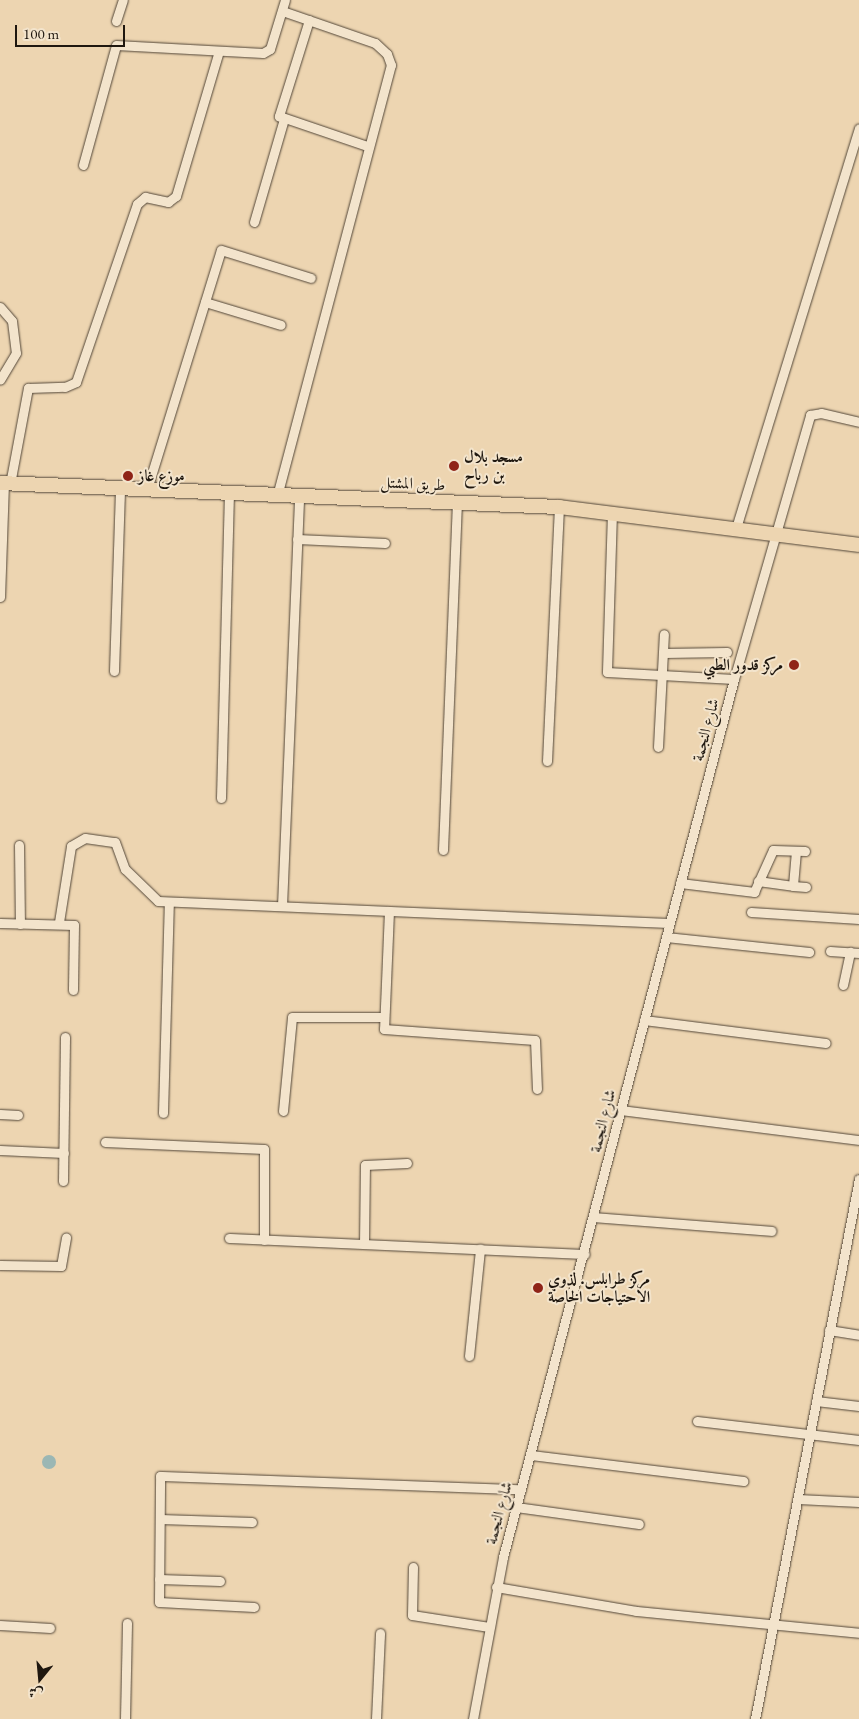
<!DOCTYPE html>
<meta charset="utf-8">
<style>
body{margin:0}
#map{position:relative;width:859px;height:1719px;overflow:hidden;background:#edd5b1;font-family:"EB Garamond",Amiri,serif}
div>[style]{position:absolute}
.water>*{inset:0;background:#9bb7b4}
.round{border-radius:50%}
.roads{filter:drop-shadow(0 0 1px #524638) drop-shadow(0 0 1px #524638)}
.street>*{height:9px;margin:-4.5px;padding:0 4.5px;transform-origin:4.5px;border-radius:4.5px;background:#f3e4cc}
.primary>*{height:14px;margin:-7px;padding:0 7px;transform-origin:7px;border-radius:7px;background:#edd5b1}
.dots>*{width:14px;height:14px;translate:-50% -50%;box-sizing:border-box;border:2px solid #f3e4cc;border-radius:50%}
span{translate:-50% -50%;white-space:nowrap;text-align:center;line-height:1.15;-webkit-text-stroke:4px #f3e4cc;paint-order:stroke}
.poi-label{font-size:16px;color:#1f170f;font-weight:700}
.left{translate:0 -50%;text-align:left}
.right{translate:-100% -50%;text-align:right}
.street-label{font-size:16px;color:#1f170f}
.north{position:absolute;left:15px;top:1654px;width:50px;height:50px;-webkit-text-stroke:4px #f3e4cc;paint-order:stroke;rotate:197deg;font-size:14px;font-weight:700;line-height:20px;text-align:center;color:#1f170f}
.north::after{content:'';display:block;margin:auto;width:18px;height:22px;background:#1f170f;clip-path:polygon(50% 0,100% 100%,50% 72%,0 100%)}
.scale{position:absolute;left:15px;top:25px;width:110px;height:22px;box-sizing:border-box;border:2px solid #1f170f;border-top:0;padding-left:6px;font-size:15px;line-height:18px;white-space:nowrap;color:#1f170f;-webkit-text-stroke:4px #f3e4cc;paint-order:stroke}
</style>
<div id="map">
<div class="water">
<div class="round" style="left:42px;top:1455px;width:14px;height:14px"></div>
</div>
<div class="roads">
<div class="street">
<div style="left:309px;top:20px;width:101px;rotate:107.4deg"></div>
<div style="left:279px;top:116px;width:93px;rotate:18.8deg"></div>
<div style="left:116px;top:21px;width:22px;rotate:-72deg"></div>
<div style="left:83px;top:165px;width:124px;rotate:-74.6deg"></div>
<div style="left:116px;top:45px;width:147px;rotate:3.1deg"></div>
<div style="left:263px;top:53px;width:8px;rotate:-30deg"></div>
<div style="left:270px;top:49px;width:51px;rotate:-73deg"></div>
<div style="left:254px;top:222px;width:107px;rotate:-73.8deg"></div>
<div style="left:205px;top:302px;width:79px;rotate:16.8deg"></div>
<div style="left:0;top:307px;width:18px;rotate:49deg"></div>
<div style="left:12px;top:321px;width:32px;rotate:83deg"></div>
<div style="left:16px;top:353px;width:31px;rotate:121deg"></div>
<div style="left:10px;top:484px;width:98px;rotate:-79.4deg"></div>
<div style="left:28px;top:388px;width:37px;rotate:-2deg"></div>
<div style="left:65px;top:387px;width:12px;rotate:-24deg"></div>
<div style="left:76px;top:382px;width:188px;rotate:-71.1deg"></div>
<div style="left:137px;top:204px;width:11px;rotate:-41deg"></div>
<div style="left:145px;top:197px;width:24px;rotate:12deg"></div>
<div style="left:168px;top:202px;width:10px;rotate:-37deg"></div>
<div style="left:176px;top:196px;width:151px;rotate:-73.5deg"></div>
<div style="left:147px;top:489px;width:250px;rotate:-72.8deg"></div>
<div style="left:221px;top:250px;width:94px;rotate:17.3deg"></div>
<div style="left:277px;top:496px;width:446px;rotate:-75.2deg"></div>
<div style="left:391px;top:65px;width:12px;rotate:-110deg"></div>
<div style="left:387px;top:54px;width:16px;rotate:-137deg"></div>
<div style="left:375px;top:43px;width:98px;rotate:-161deg"></div>
<div style="left:612px;top:512px;width:160px;rotate:91.8deg"></div>
<div style="left:607px;top:672px;width:127px;rotate:3.2deg"></div>
<div style="left:736px;top:528px;width:418px;rotate:-72.9deg"></div>
<div style="left:297px;top:539px;width:88px;rotate:2.6deg"></div>
<div style="left:0;top:597px;width:114px;rotate:-88deg"></div>
<div style="left:664px;top:653px;width:63px;rotate:-0.9deg"></div>
<div style="left:114px;top:671px;width:184px;rotate:-88.1deg"></div>
<div style="left:658px;top:747px;width:113px;rotate:-87deg"></div>
<div style="left:547px;top:761px;width:254px;rotate:-87.3deg"></div>
<div style="left:221px;top:798px;width:304px;rotate:-88.5deg"></div>
<div style="left:19px;top:845px;width:79px;rotate:89.3deg"></div>
<div style="left:443px;top:850px;width:347px;rotate:-87.7deg"></div>
<div style="left:796px;top:851px;width:35px;rotate:95deg"></div>
<div style="left:793px;top:886px;width:13px;rotate:4deg"></div>
<div style="left:758px;top:881px;width:35px;rotate:8deg"></div>
<div style="left:680px;top:883px;width:75px;rotate:6.9deg"></div>
<div style="left:754px;top:892px;width:46px;rotate:-65.7deg"></div>
<div style="left:773px;top:850px;width:32px;rotate:2deg"></div>
<div style="left:282px;top:906px;width:408px;rotate:-87.6deg"></div>
<div style="left:389px;top:911px;width:118px;rotate:92.4deg"></div>
<div style="left:384px;top:1029px;width:151px;rotate:4.2deg"></div>
<div style="left:535px;top:1040px;width:49px;rotate:87.7deg"></div>
<div style="left:751px;top:912px;width:108px;rotate:3.7deg"></div>
<div style="left:59px;top:922px;width:77px;rotate:-81deg"></div>
<div style="left:71px;top:846px;width:16px;rotate:-30deg"></div>
<div style="left:85px;top:838px;width:30px;rotate:8deg"></div>
<div style="left:115px;top:842px;width:29px;rotate:70deg"></div>
<div style="left:125px;top:869px;width:46px;rotate:44.1deg"></div>
<div style="left:158px;top:901px;width:511px;rotate:2.47deg"></div>
<div style="left:0;top:923px;width:74px;rotate:1.5deg"></div>
<div style="left:74px;top:925px;width:65px;rotate:90.9deg"></div>
<div style="left:666px;top:937px;width:144px;rotate:6deg"></div>
<div style="left:830px;top:951px;width:29px;rotate:4deg"></div>
<div style="left:843px;top:985px;width:34px;rotate:-78deg"></div>
<div style="left:644px;top:1020px;width:183px;rotate:7.2deg"></div>
<div style="left:621px;top:1110px;width:240px;rotate:7.2deg"></div>
<div style="left:283px;top:1111px;width:94px;rotate:-84.5deg"></div>
<div style="left:292px;top:1017px;width:89px"></div>
<div style="left:163px;top:1113px;width:210px;rotate:-88.4deg"></div>
<div style="left:0;top:1114px;width:18px;rotate:3deg"></div>
<div style="left:105px;top:1142px;width:159px;rotate:2.5deg"></div>
<div style="left:264px;top:1149px;width:91px;rotate:90deg"></div>
<div style="left:0;top:1150px;width:64px;rotate:2.7deg"></div>
<div style="left:63px;top:1181px;width:144px;rotate:-89.2deg"></div>
<div style="left:594px;top:1217px;width:178px;rotate:4.5deg"></div>
<div style="left:229px;top:1238px;width:356px;rotate:2.6deg"></div>
<div style="left:364px;top:1244px;width:79px;rotate:-89.3deg"></div>
<div style="left:365px;top:1165px;width:42px;rotate:-2.7deg"></div>
<div style="left:0;top:1265px;width:61px;rotate:0.9deg"></div>
<div style="left:61px;top:1266px;width:29px;rotate:-80deg"></div>
<div style="left:829px;top:1330px;width:30px;rotate:9deg"></div>
<div style="left:469px;top:1356px;width:108px;rotate:-84.1deg"></div>
<div style="left:816px;top:1401px;width:43px;rotate:6.6deg"></div>
<div style="left:697px;top:1421px;width:163px;rotate:6.7deg"></div>
<div style="left:531px;top:1455px;width:214px;rotate:7deg"></div>
<div style="left:798px;top:1499px;width:61px;rotate:2.8deg"></div>
<div style="left:516px;top:1507px;width:124px;rotate:7.9deg"></div>
<div style="left:160px;top:1519px;width:92px;rotate:1.9deg"></div>
<div style="left:413px;top:1567px;width:48px;rotate:91.2deg"></div>
<div style="left:412px;top:1615px;width:78px;rotate:8.9deg"></div>
<div style="left:159px;top:1579px;width:61px;rotate:1.9deg"></div>
<div style="left:496px;top:1587px;width:142px;rotate:9.7deg"></div>
<div style="left:636px;top:1611px;width:224px;rotate:5.6deg"></div>
<div style="left:254px;top:1607px;width:95px;rotate:-177deg"></div>
<div style="left:159px;top:1602px;width:126px;rotate:-89.5deg"></div>
<div style="left:160px;top:1476px;width:361px;rotate:2.1deg"></div>
<div style="left:0;top:1625px;width:50px;rotate:3.4deg"></div>
<div style="left:125px;top:1719px;width:96px;rotate:-88.8deg"></div>
<div style="left:376px;top:1719px;width:86px;rotate:-87.3deg"></div>
<div style="left:473px;top:1719px;width:165px;rotate:-79.5deg"></div>
<div style="left:503px;top:1557px;width:908px;rotate:-75.26deg"></div>
<div style="left:734px;top:679px;width:275px;rotate:-73.9deg"></div>
<div style="left:810px;top:415px;width:11px;rotate:-10deg"></div>
<div style="left:821px;top:413px;width:39px;rotate:13deg"></div>
<div style="left:755px;top:1719px;width:550px;rotate:-79.1deg"></div>
</div>
<div class="primary">
<div style="left:0;top:483px;width:560px;rotate:2.46deg"></div>
<div style="left:559px;top:507px;width:302px;rotate:7.2deg"></div>
</div>
</div>
<div class="dots">
<div style="left:454px;top:466px;background:#8f2418"></div>
<div style="left:128px;top:476px;background:#8f2418"></div>
<div style="left:794px;top:665px;background:#8f2418"></div>
<div style="left:538px;top:1288px;background:#8f2418"></div>
</div>
<div class="poi-label">
<span class="left" style="left:464px;top:466px">مسجد بلال<br>بن رباح</span>
<span class="left" style="left:138px;top:476px">موزع غاز</span>
<span class="right" style="left:783px;top:665px">مركز قدور الطبي</span>
<span class="left" style="left:548px;top:1288px">مركز طرابلس. لذوي<br>الاحتياجات الخاصة</span>
</div>
<div class="street-label">
<span style="left:413px;top:484px;rotate:3deg">طريق المشتل</span>
<span style="left:706px;top:730px;rotate:-75deg">شارع النجمة</span>
<span style="left:603px;top:1121px;rotate:-76deg">شارع النجمة</span>
<span style="left:499px;top:1513px;rotate:-75deg">شارع النجمة</span>
</div>
<div class="north">ش</div>
<div class="scale">100 m</div>
</div>
